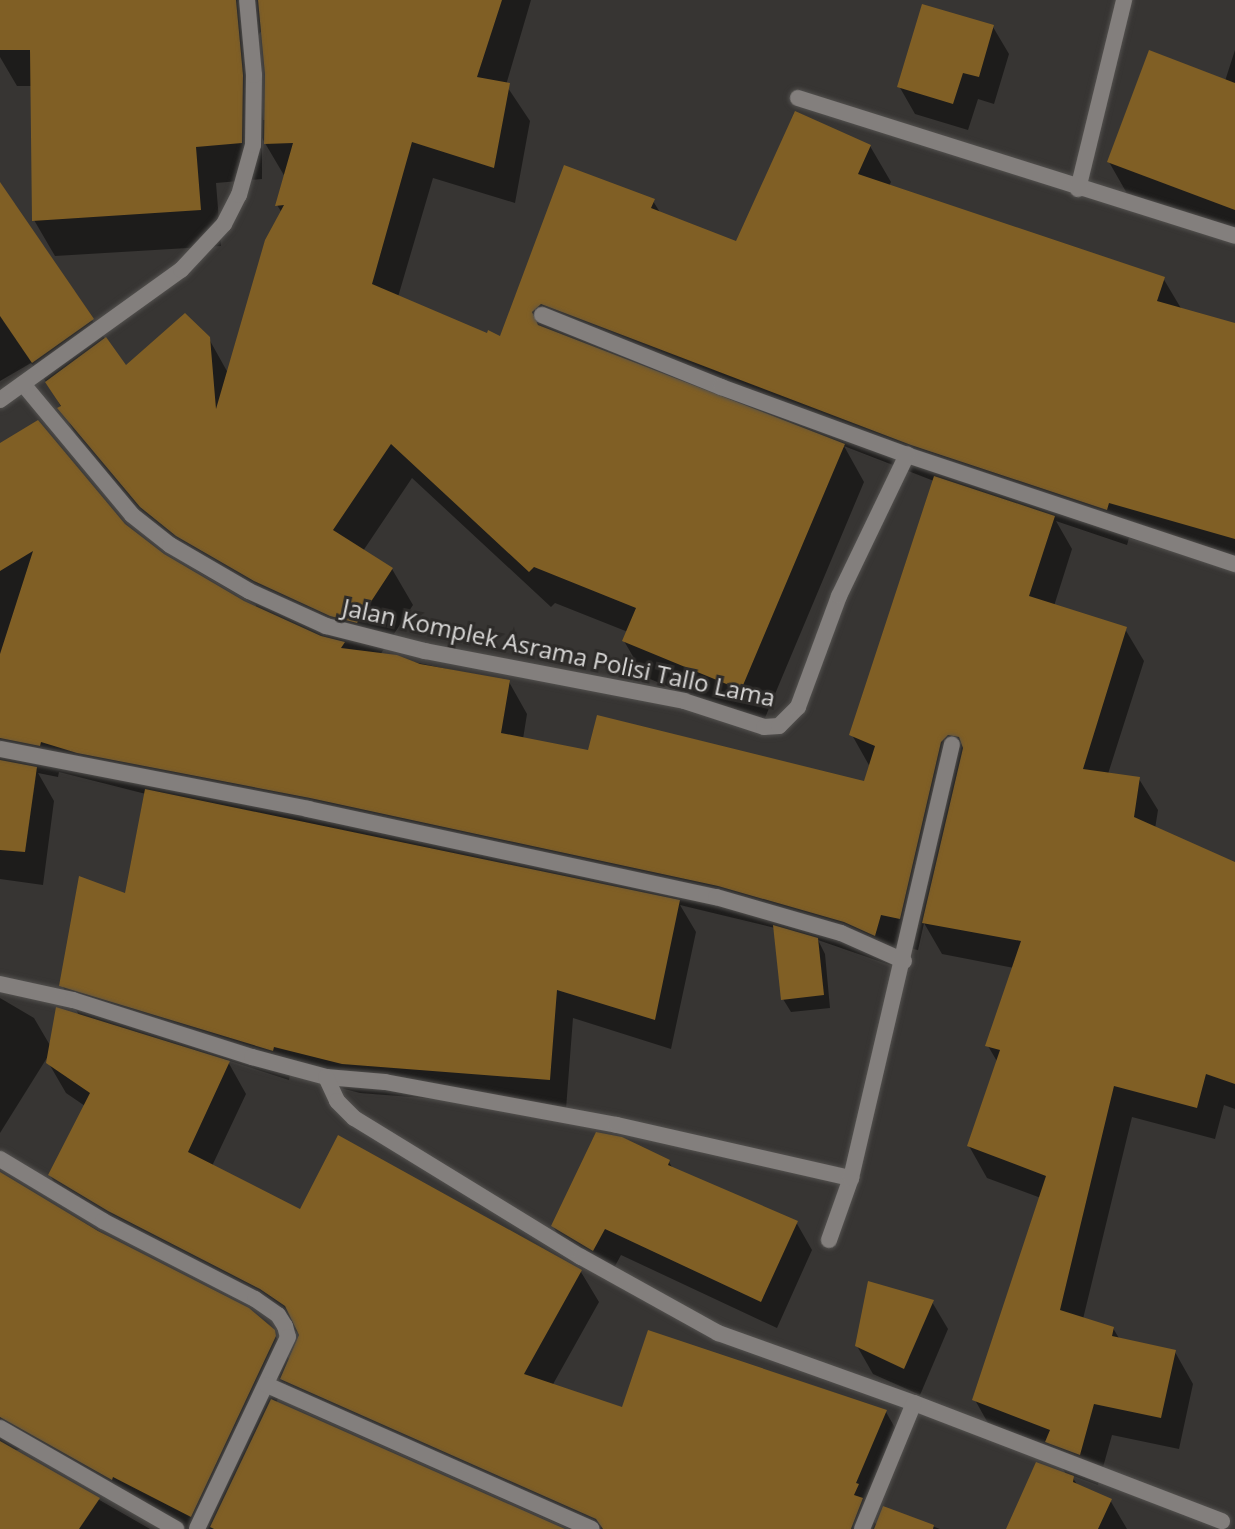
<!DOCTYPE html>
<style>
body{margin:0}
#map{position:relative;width:1235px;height:1529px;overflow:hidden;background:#373533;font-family:"Open Sans",sans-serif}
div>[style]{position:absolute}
.shadow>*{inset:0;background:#0007}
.building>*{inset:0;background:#805f25}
.roads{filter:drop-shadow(0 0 2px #53514f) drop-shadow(0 0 2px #53514f)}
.street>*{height:16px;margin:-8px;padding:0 8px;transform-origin:8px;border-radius:8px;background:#837f7d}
span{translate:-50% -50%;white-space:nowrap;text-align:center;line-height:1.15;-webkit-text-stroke:6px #2d2b29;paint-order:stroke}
.street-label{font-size:24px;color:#d9d8d7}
</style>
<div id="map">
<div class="shadow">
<div style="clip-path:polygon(evenodd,0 0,531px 0,506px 85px,530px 121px,515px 203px,433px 178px,398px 297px,488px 336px,501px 338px,653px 201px,661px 214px,737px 244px,870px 146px,891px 182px,889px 186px,1163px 278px,1182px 310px,1235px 325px,1235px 568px,1129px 538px,1127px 545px,1056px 521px,1072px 549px,1054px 606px,1125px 629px,1144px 661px,1108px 774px,1139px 779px,1158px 810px,1155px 829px,1235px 864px,1235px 1109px,1224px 1105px,1215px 1139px,1132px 1117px,1083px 1319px,1113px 1328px,1120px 1340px,1175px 1352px,1193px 1384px,1179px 1449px,1112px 1435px,1098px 1485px,1071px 1475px,1078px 1486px,1110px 1500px,1127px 1529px,1009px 1529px,1067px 1476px,1056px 1456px,993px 1432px,975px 1400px,1041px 1198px,987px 1178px,969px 1146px,998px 1063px,988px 1046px,1014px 968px,942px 954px,924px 923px,918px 950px,899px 946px,893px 966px,818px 940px,825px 954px,830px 1008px,791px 1012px,783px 999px,775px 928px,680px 905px,696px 932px,671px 1049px,573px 1018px,566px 1109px,360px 1093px,290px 1075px,289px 1080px,227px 1060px,246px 1094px,212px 1166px,300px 1212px,581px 1272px,599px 1302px,552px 1386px,623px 1409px,886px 1412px,903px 1442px,873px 1520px,877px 1526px,884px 1508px,940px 1529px,570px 1529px,300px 1409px,285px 1383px,276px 1403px,560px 1529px,165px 1529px,24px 1448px,14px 1451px,150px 1529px,0 1529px,0 1174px,273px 1332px,290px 1361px,301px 1334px,68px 1205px,50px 1175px,85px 1106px,66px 1093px,48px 1062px,50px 1053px,0 1133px,0 998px,34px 1018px,51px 1047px,80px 1017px,62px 985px,126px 895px,146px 794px,59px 772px,58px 777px,38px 773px,54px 801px,43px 885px,0 879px,0 445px,124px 525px,163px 556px,255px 608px,256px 605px,199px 572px,163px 543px,81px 445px,51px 388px,31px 363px,0 381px,0 236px,92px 320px,125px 368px,209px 339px,228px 373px,282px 213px,277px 205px,285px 177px,262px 138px,262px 179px,216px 183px,221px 246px,55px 256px,34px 220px,32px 86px,17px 86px,0 57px,0 0,263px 29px,267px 74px,266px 120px,263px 120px,256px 38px,263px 29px,0 0,844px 446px,934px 481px,852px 735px,870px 767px,865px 783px,589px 752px,523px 739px,527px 714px,509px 682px,380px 655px,413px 605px,392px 569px,363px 551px,412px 478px,551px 607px,555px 603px,628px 632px,624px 641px,645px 677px,762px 725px,864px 482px,844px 446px)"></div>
<div style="clip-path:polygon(993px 27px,1009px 54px,994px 104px,978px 99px,968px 130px,915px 114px,899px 86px)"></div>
<div style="clip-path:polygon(1235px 50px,1235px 242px,1133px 204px,1109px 162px,1225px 81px)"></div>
<div style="clip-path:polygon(669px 1162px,673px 1169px,796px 1222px,812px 1250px,777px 1328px,621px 1255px,609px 1277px,569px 1253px,553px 1226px)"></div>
<div style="clip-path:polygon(932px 1302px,948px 1329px,920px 1395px,873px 1374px,857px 1346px)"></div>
</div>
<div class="building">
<div style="clip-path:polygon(0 0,236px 0,243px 75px,242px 143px,196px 147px,201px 210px,32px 221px,30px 50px,0 50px)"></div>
<div style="clip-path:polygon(258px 0,502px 0,477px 77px,510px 83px,494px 168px,412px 142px,372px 284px,487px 333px,488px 330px,500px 336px,564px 165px,655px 199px,651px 208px,736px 241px,795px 111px,871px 145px,858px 174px,1165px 277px,1157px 301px,1235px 323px,1235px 539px,1109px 503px,1107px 510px,911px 445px,541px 304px,532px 312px,538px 325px,845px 444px,741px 690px,622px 641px,636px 608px,534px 567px,529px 572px,391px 444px,333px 530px,393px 568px,357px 623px,330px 616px,254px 581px,176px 536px,140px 507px,57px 408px,61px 406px,45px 382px,106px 337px,126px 365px,185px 313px,210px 337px,216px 409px,265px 240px,284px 205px,275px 206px,293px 143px,264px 144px,265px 74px)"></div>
<div style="clip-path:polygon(922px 4px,994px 25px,979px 77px,963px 73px,953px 104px,897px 87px)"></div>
<div style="clip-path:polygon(1149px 50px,1235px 83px,1235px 210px,1107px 162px)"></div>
<div style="clip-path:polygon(0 182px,94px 319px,32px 363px,0 316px)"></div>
<div style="clip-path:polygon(38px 420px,125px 524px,164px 554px,244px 601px,321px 636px,345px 642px,341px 648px,397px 655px,420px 664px,510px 680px,501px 733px,588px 750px,597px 715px,864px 781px,875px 746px,849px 735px,934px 476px,1055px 516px,1029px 596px,1127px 627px,1083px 769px,1140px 777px,1134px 817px,1235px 862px,1235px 1084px,1206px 1074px,1197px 1108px,1114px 1086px,1060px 1310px,1114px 1327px,1112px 1336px,1176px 1350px,1161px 1418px,1094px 1404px,1080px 1455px,1045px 1442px,1050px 1430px,972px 1400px,1046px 1176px,967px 1146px,1000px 1050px,985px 1046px,1021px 941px,922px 923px,963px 748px,959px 737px,948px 735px,941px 742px,900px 919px,881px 915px,875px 936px,844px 922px,718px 886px,310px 798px,77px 753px,41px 742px,40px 746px,0 738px,0 654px,33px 551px,0 571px,0 443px)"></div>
<div style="clip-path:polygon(0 760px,37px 767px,25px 852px,0 850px)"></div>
<div style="clip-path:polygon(145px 789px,680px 900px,655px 1020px,557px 990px,550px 1080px,342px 1064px,274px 1047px,273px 1051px,59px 986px,79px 876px,125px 893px)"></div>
<div style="clip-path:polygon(773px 925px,818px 938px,824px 995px,781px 1000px)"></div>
<div style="clip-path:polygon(56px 1007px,230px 1061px,188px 1152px,300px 1209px,338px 1135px,582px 1270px,524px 1374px,622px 1407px,648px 1330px,887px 1410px,856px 1483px,859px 1484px,854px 1495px,863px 1498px,851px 1529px,603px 1529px,596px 1519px,280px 1379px,299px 1335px,285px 1306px,260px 1289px,108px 1211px,48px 1175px,90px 1093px,46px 1063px)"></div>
<div style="clip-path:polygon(596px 1132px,622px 1137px,670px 1160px,668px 1165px,798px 1221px,761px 1302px,605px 1229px,593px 1251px,551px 1226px)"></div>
<div style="clip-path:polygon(0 1172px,98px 1231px,249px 1308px,275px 1330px,276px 1336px,191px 1517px,113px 1477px,112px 1480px,0 1417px)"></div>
<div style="clip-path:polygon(868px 1281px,934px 1300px,904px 1369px,855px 1346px)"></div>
<div style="clip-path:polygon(271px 1399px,565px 1529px,214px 1529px,210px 1527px)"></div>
<div style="clip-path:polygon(0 1441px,100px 1498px,79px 1529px,0 1529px)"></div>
<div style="clip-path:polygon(1036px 1462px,1074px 1476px,1073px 1482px,1112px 1499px,1098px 1529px,1006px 1529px)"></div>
<div style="clip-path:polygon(883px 1506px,934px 1525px,933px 1529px,874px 1529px)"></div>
</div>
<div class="roads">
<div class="street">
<div style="left:798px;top:98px;width:458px;rotate:17.5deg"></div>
<div style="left:1078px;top:189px;width:195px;rotate:-76.3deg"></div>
<div style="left:542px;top:315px;width:193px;rotate:21.9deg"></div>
<div style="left:721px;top:387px;width:198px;rotate:20.1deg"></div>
<div style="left:907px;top:455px;width:346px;rotate:18.4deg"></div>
<div style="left:23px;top:384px;width:170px;rotate:50.2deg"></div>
<div style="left:132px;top:515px;width:48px;rotate:38.3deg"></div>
<div style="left:170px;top:545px;width:91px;rotate:30.2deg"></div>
<div style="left:249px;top:591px;width:85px;rotate:24.4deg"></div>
<div style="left:326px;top:626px;width:102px;rotate:14.2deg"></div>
<div style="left:425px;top:651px;width:264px;rotate:10.9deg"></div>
<div style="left:684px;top:701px;width:84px;rotate:18deg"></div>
<div style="left:764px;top:727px;width:15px;rotate:-4deg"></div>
<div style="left:779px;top:726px;width:27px;rotate:-45deg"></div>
<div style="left:798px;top:707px;width:118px;rotate:-69.7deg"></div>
<div style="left:839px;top:596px;width:157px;rotate:-64.3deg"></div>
<div style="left:0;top:400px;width:223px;rotate:-35.7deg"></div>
<div style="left:181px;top:270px;width:63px;rotate:-46.9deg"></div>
<div style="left:224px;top:224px;width:33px;rotate:-63deg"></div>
<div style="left:239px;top:195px;width:52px;rotate:-74.4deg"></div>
<div style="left:253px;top:145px;width:70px;rotate:-89.2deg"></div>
<div style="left:254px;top:75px;width:75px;rotate:-95.3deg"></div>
<div style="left:0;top:749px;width:314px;rotate:11deg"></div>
<div style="left:308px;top:809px;width:417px;rotate:12.2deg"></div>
<div style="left:716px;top:897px;width:130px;rotate:16.1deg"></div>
<div style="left:841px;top:933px;width:69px;rotate:24deg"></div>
<div style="left:0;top:984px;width:75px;rotate:12.4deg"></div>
<div style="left:73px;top:1000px;width:188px;rotate:17.7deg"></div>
<div style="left:252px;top:1057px;width:77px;rotate:15.1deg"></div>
<div style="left:326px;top:1077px;width:59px;rotate:4.8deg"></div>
<div style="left:385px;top:1082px;width:236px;rotate:10.5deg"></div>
<div style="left:617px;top:1125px;width:240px;rotate:12.8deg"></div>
<div style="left:326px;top:1077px;width:26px;rotate:65deg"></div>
<div style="left:337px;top:1101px;width:24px;rotate:45deg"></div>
<div style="left:354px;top:1118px;width:266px;rotate:31.5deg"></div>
<div style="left:581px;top:1257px;width:157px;rotate:29deg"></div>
<div style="left:718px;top:1333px;width:208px;rotate:19.7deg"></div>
<div style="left:914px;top:1403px;width:330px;rotate:21deg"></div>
<div style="left:0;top:1159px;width:120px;rotate:31deg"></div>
<div style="left:103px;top:1221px;width:171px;rotate:27.2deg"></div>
<div style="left:255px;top:1299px;width:28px;rotate:35deg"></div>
<div style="left:278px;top:1315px;width:13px;rotate:58deg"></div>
<div style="left:285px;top:1326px;width:11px;rotate:75deg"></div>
<div style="left:288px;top:1337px;width:212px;rotate:115.4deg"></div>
<div style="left:829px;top:1240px;width:66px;rotate:-70.5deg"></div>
<div style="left:851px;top:1178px;width:445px;rotate:-76.9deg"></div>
<div style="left:267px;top:1385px;width:355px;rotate:23.9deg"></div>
<div style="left:0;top:1428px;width:203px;rotate:29.8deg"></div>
<div style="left:862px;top:1529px;width:136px;rotate:-67.6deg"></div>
</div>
</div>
<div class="street-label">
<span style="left:559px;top:652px;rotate:12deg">Jalan Komplek Asrama Polisi Tallo Lama</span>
</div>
</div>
